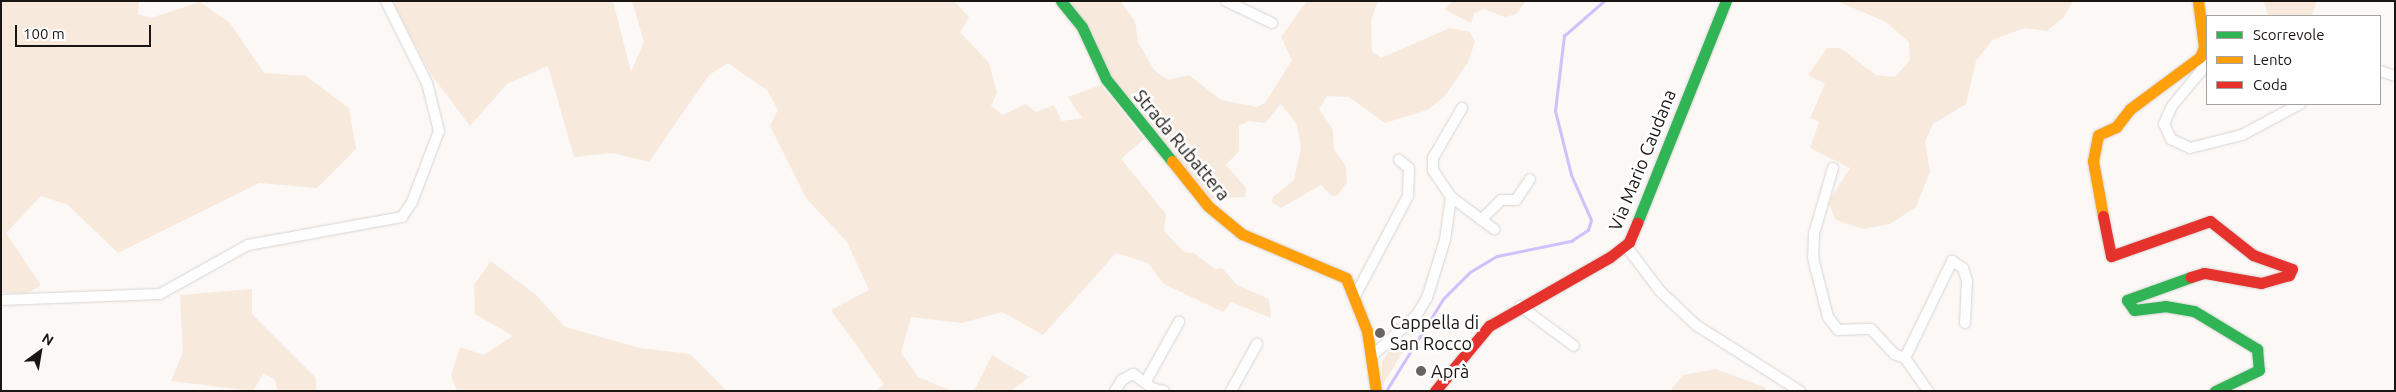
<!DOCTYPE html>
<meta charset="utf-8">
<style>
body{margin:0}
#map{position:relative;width:2396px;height:392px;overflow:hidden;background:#fbf8f6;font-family:Ubuntu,sans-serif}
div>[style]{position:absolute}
.green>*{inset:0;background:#f8e9dd}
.stream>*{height:2.5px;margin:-1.25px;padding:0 1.25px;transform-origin:1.25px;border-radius:1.25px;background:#d0c0fb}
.roads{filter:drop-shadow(0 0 1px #d7d4d2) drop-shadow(0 0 1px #d7d4d2)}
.street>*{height:10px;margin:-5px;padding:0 5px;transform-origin:5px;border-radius:5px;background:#fefefe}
.fast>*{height:11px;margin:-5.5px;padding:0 5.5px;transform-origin:5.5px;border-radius:5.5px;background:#30b455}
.slow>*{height:11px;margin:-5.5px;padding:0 5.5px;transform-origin:5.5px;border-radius:5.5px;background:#ff9f0a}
.jam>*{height:11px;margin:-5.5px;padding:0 5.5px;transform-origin:5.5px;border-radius:5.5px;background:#e5322d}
.dots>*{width:14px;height:14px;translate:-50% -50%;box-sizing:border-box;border:2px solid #fff;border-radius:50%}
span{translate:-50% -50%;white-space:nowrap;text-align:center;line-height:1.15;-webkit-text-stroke:5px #fff;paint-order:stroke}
.street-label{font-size:18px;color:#191513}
.poi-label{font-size:18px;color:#191513}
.left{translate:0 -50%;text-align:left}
.frame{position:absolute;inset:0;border:2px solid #191513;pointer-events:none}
.legend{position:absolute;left:2206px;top:15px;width:175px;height:90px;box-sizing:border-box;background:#fff;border:1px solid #a3a1a1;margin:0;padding:6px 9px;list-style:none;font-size:15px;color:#191513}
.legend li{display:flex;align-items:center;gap:10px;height:25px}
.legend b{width:25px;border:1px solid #a3a1a1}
.north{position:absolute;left:15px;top:327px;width:50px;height:50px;-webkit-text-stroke:4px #fff;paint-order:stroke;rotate:32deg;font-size:14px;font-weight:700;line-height:20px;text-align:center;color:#191513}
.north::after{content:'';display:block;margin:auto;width:18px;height:22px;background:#191513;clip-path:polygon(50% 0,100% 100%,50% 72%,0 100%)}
.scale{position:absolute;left:15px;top:25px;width:136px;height:22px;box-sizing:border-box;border:2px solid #191513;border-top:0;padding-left:6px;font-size:15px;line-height:18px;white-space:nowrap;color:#191513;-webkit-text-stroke:4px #fff;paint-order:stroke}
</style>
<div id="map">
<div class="green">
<div style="clip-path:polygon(1px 1px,139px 1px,138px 14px,151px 18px,200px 2px,229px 22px,264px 73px,306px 76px,349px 108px,356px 149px,317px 188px,259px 183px,118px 253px,68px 205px,41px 196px,6px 233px,41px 285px,26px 294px,1px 292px)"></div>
<div style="clip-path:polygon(392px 1px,613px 1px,631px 72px,644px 42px,632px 1px,954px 1px,969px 17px,960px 32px,989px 63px,997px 93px,991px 106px,1003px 115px,1026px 104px,1036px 112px,1054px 105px,1062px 121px,1082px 118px,1068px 97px,1101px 85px,1144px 139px,1121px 159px,1166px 214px,1164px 231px,1184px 252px,1194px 253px,1215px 269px,1222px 268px,1237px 285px,1269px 299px,1271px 318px,1231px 302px,1223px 312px,1164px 284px,1148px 263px,1116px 253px,1043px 335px,1002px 312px,962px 323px,911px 317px,901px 353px,918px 377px,952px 391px,876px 391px,884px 384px,831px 310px,869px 290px,847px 242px,806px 198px,770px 126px,778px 110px,767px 90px,728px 63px,709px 75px,649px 162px,613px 153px,574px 157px,548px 66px,507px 84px,470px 126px,430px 73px)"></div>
<div style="clip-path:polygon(1068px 1px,1120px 1px,1135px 21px,1138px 42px,1154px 70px,1168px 80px,1189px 75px,1221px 100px,1257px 107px,1265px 103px,1292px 60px,1281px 37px,1307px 1px,1378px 1px,1371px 20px,1372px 51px,1381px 58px,1450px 28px,1470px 32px,1475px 42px,1468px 62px,1444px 97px,1427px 110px,1385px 123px,1349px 97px,1327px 96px,1319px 109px,1333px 130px,1334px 150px,1346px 166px,1347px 182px,1338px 195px,1332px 196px,1321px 185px,1281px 208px,1272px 202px,1273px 197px,1294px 180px,1301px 148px,1297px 125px,1281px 104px,1265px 123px,1249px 121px,1239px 126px,1239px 151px,1226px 165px,1246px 188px,1245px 197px,1209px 199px,1109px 73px)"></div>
<div style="clip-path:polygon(1452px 1px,1526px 1px,1516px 14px,1505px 17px,1484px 9px,1474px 13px,1471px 23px,1445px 10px)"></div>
<div style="clip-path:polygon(1837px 1px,2073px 1px,2063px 18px,2047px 31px,2025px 28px,1992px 40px,1976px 61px,1966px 104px,1933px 124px,1925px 142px,1930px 172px,1916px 207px,1890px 224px,1863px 229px,1836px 220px,1828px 202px,1850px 168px,1810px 148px,1819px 122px,1810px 118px,1825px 84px,1808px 75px,1827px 48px,1840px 48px,1876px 75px,1895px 77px,1910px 60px,1909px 42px,1886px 22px)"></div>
<div style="clip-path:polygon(2264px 1px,2317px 1px,2312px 16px,2268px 16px)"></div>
<div style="clip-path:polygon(491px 261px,536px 295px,565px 327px,640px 348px,690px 354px,727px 391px,457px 391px,451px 375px,460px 347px,484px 355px,513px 336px,475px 314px,474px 285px)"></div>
<div style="clip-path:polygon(252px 289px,252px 314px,316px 378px,316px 391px,278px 391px,275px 380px,264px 373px,253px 391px,171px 381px,183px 352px,180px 295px)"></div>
<div style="clip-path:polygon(1396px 339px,1407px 345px,1382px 386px,1382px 362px)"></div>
<div style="clip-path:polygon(992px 355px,1029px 377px,1011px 391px,974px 391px)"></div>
<div style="clip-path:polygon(1716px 369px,1766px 388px,1766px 391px,1670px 391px,1683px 375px)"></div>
</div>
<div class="stream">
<div style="left:1386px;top:391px;width:108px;rotate:-58.2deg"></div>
<div style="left:1443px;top:299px;width:38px;rotate:-45deg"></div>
<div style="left:1470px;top:272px;width:31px;rotate:-31deg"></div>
<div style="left:1497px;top:256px;width:76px;rotate:-11.5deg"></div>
<div style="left:1571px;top:241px;width:20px;rotate:-33deg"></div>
<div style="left:1588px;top:230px;width:10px;rotate:-73deg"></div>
<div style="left:1591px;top:220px;width:49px;rotate:-114deg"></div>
<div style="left:1571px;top:175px;width:66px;rotate:-104deg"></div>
<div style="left:1555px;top:111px;width:76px;rotate:-83.2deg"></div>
<div style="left:1564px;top:36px;width:53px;rotate:-41.2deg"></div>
</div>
<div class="roads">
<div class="street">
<div style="left:1226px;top:1px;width:51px;rotate:25.6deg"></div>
<div style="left:2202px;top:53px;width:18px;rotate:93deg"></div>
<div style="left:2201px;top:71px;width:45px;rotate:129.6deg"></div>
<div style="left:2172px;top:106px;width:20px;rotate:114deg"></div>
<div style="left:2164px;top:124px;width:17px;rotate:65deg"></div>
<div style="left:2171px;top:139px;width:21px;rotate:25deg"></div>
<div style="left:2190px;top:148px;width:54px;rotate:-14deg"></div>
<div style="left:2242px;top:135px;width:66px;rotate:-28.1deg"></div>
<div style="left:2380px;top:71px;width:16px;rotate:18deg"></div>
<div style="left:1833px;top:168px;width:69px;rotate:106.1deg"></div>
<div style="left:1814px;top:234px;width:24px;rotate:92deg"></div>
<div style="left:1813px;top:258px;width:61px;rotate:75.7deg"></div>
<div style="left:1828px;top:317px;width:16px;rotate:52deg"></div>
<div style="left:1838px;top:330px;width:33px;rotate:-2deg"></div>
<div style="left:1871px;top:329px;width:34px;rotate:47deg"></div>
<div style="left:1894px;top:354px;width:12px;rotate:20deg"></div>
<div style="left:1451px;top:197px;width:54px;rotate:36.7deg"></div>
<div style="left:1481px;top:220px;width:28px;rotate:-45deg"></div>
<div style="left:1501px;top:200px;width:15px"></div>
<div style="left:1516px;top:200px;width:25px;rotate:-56deg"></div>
<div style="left:1626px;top:246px;width:56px;rotate:52.9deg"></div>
<div style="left:1660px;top:291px;width:50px;rotate:43.4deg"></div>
<div style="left:1696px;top:325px;width:123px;rotate:32.4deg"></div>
<div style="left:1355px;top:296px;width:113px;rotate:-62.1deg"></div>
<div style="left:1408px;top:196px;width:28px;rotate:-88deg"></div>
<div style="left:1409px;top:168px;width:13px;rotate:-141deg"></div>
<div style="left:1px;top:300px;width:159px;rotate:-2.2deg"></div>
<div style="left:160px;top:294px;width:101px;rotate:-29.1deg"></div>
<div style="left:248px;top:245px;width:157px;rotate:-10.3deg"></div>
<div style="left:402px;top:217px;width:18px;rotate:-56deg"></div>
<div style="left:412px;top:202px;width:76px;rotate:-69.2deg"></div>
<div style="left:439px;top:131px;width:49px;rotate:-104deg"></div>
<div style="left:427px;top:83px;width:92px;rotate:-116.6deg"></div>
<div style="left:1520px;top:306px;width:67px;rotate:36.5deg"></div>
<div style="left:1373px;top:355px;width:58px;rotate:-42.2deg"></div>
<div style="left:1416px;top:316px;width:21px;rotate:-59deg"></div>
<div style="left:1427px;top:298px;width:61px;rotate:-72.8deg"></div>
<div style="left:1445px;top:240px;width:43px;rotate:-82.1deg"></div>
<div style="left:1451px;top:197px;width:32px;rotate:-124deg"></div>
<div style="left:1433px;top:170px;width:12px;rotate:-90deg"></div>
<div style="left:1433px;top:158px;width:58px;rotate:-59.9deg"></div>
<div style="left:1146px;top:381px;width:68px;rotate:-60.8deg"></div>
<div style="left:1115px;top:391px;width:13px;rotate:-58deg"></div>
<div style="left:1122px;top:380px;width:13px;rotate:-29deg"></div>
<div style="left:1133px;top:374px;width:26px;rotate:36deg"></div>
<div style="left:1154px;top:389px;width:10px;rotate:11deg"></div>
<div style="left:1231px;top:391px;width:54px;rotate:-61deg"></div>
<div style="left:1928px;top:391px;width:40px;rotate:-124.9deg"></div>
<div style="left:1905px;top:358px;width:108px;rotate:-64.1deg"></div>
<div style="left:1952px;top:261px;width:13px;rotate:32deg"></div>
<div style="left:1963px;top:268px;width:14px;rotate:73deg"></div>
<div style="left:1967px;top:281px;width:42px;rotate:92.7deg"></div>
</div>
<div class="fast">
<div style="left:1061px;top:1px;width:33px;rotate:51deg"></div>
<div style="left:1082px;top:27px;width:57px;rotate:65.2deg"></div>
<div style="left:1106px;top:79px;width:105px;rotate:51.2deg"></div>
<div style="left:1637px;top:223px;width:239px;rotate:-68.2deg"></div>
<div style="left:2191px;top:277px;width:68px;rotate:160.2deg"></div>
<div style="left:2127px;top:300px;width:12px;rotate:55deg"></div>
<div style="left:2134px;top:310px;width:31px;rotate:-7deg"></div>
<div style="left:2165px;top:306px;width:29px;rotate:10deg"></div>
<div style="left:2194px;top:311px;width:74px;rotate:31.1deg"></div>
<div style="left:2257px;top:349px;width:21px;rotate:85deg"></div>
<div style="left:2259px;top:370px;width:49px;rotate:154.5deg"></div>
</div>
<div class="slow">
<div style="left:1172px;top:161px;width:58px;rotate:51.3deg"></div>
<div style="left:1208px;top:206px;width:44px;rotate:39.5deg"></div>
<div style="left:1242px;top:234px;width:113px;rotate:22.9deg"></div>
<div style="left:1346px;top:278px;width:57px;rotate:68.4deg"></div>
<div style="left:1367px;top:331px;width:61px;rotate:81.5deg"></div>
<div style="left:2103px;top:216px;width:56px;rotate:-100.3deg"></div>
<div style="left:2093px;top:161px;width:26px;rotate:-79deg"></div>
<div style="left:2098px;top:135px;width:20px;rotate:-24deg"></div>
<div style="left:2116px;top:127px;width:23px;rotate:-52deg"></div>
<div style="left:2130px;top:109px;width:87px;rotate:-36.6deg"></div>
<div style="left:2200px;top:57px;width:11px;rotate:-68deg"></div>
<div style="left:2204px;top:47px;width:46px;rotate:-97.4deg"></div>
</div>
<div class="jam">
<div style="left:2103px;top:216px;width:41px;rotate:78.7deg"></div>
<div style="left:2111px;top:256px;width:105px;rotate:-19.5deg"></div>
<div style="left:2210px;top:221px;width:55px;rotate:38.3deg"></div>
<div style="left:2253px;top:255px;width:41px;rotate:19.7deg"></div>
<div style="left:2292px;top:269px;width:7px;rotate:117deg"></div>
<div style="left:2289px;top:275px;width:29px;rotate:164deg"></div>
<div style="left:2261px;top:283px;width:58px;rotate:-170deg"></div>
<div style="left:2204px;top:273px;width:14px;rotate:163deg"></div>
<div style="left:1435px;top:391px;width:85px;rotate:-50.3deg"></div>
<div style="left:1489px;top:326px;width:139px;rotate:-29.7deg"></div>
<div style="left:1610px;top:257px;width:24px;rotate:-38deg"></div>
<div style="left:1629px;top:242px;width:21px;rotate:-67deg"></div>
</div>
</div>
<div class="dots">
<div style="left:1380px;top:333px;background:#686462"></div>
<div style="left:1421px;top:371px;background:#686462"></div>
</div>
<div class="street-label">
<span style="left:1182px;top:145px;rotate:50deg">Strada Rubattera</span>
<span style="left:1642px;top:160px;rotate:-68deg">Via Mario Caudana</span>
</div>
<div class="poi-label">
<span class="left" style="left:1390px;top:333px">Cappella di<br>San Rocco</span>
<span class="left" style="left:1431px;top:371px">Aprà</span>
</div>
<div class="frame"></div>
<ul class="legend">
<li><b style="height:6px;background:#30b455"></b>Scorrevole</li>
<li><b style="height:6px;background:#ff9f0a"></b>Lento</li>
<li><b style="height:6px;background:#e5322d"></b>Coda</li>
</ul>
<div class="north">N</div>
<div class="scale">100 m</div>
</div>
